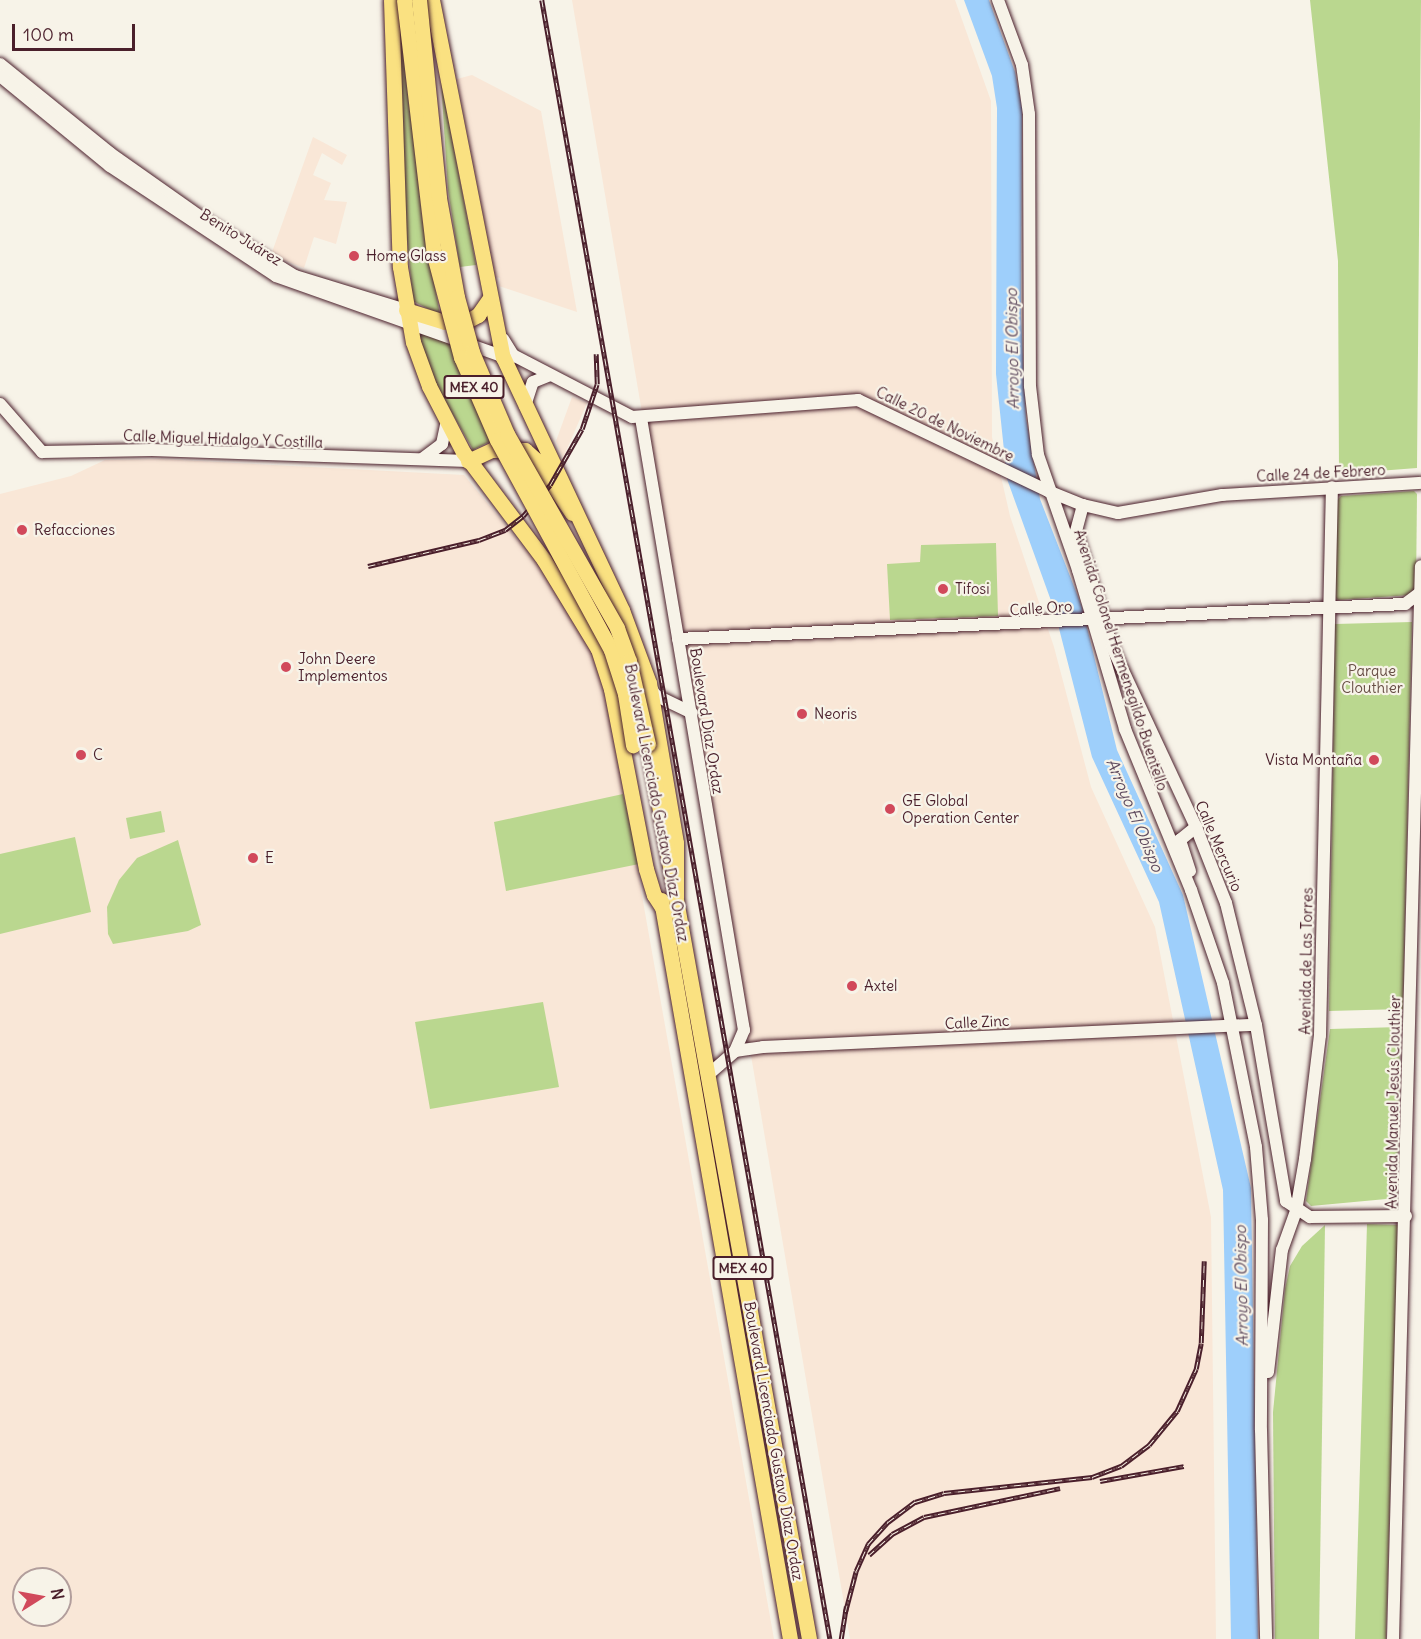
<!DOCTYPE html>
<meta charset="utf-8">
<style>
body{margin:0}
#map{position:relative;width:1421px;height:1639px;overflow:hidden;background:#f7f3e8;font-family:Delius,sans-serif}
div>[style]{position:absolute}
.built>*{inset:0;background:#f9e7d7}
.green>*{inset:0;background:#bad78f}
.water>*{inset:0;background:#9ecffb}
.roads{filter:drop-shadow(0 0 2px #4a1f2b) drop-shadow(0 0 2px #4a1f2b)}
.minor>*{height:12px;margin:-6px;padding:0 6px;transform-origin:6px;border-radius:6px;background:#f7f3e8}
.major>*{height:15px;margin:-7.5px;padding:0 7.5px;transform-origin:7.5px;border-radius:7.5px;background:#fae181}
.rail>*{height:4.5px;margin-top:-2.25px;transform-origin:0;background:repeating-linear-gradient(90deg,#f7f3e8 0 7px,#4a1f2b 0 14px);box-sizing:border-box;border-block:2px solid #4a1f2b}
.bridges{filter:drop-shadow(0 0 2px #4a1f2b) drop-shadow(0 0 2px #4a1f2b)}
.major-bridge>*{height:15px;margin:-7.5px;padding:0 7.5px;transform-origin:7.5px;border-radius:7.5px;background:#fae181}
.dots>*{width:16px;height:16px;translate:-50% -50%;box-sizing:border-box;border:3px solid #f7f3e8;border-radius:50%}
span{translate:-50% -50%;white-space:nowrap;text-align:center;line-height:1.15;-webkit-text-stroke:4.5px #f7f3e8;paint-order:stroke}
.shield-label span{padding:2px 4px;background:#f7f3e8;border:2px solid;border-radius:4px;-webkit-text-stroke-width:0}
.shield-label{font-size:14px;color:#4a1f2b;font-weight:700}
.street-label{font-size:15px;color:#4a1f2b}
.poi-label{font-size:15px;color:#4a1f2b}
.left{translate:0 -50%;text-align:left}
.right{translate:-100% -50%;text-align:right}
.park-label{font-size:15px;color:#664d44}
.water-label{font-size:16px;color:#5f4b5f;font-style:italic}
.north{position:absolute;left:12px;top:1567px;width:60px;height:60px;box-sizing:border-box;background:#f7f3e8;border:2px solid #b29e9c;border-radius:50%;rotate:79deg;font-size:16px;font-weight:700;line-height:24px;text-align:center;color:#4a1f2b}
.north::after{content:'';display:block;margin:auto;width:21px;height:27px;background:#d1495b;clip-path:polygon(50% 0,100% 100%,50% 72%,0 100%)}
.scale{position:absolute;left:12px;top:24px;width:123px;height:27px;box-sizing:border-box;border:3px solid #4a1f2b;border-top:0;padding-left:8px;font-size:18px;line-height:21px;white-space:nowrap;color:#4a1f2b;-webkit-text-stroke:4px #f7f3e8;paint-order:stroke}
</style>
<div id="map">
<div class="built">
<div style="clip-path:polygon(572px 0,955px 0,991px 101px,992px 437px,1010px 516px,1054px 647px,1091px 787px,1155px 927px,1211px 1217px,1216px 1639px,850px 1639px)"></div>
<div style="clip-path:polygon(472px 75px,541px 111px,577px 312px,499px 286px,500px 278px,495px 277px,457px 79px)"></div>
<div style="clip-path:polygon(313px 137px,347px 155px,342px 165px,322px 153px,313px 175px,331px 183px,324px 200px,347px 202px,336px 244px,314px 237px,304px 268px,271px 255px)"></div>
<div style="clip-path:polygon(572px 397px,587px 403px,563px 458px,556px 441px)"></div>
<div style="clip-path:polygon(evenodd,160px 459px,464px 475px,555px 585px,601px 665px,774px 1639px,0 1639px,0 494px,71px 476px,105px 460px,160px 459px,24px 1579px,60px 1579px,60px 1615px,24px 1615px,24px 1579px)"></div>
</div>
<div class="green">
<div style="clip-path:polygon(400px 0,422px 217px,440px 315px,413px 301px,403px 197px)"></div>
<div style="clip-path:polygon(1310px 0,1421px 0,1417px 468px,1339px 474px,1338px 261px)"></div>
<div style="clip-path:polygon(441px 81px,476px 265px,460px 267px,448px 190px)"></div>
<div style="clip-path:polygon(416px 331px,450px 342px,491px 441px,473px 450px,433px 379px)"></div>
<div style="clip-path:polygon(1414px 491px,1417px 494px,1416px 590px,1411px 595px,1338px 600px,1334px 596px,1336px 501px,1341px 496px)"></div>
<div style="clip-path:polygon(996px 543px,998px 616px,890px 620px,887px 564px,920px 562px,921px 545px)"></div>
<div style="clip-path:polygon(1412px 622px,1403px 1009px,1329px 1011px,1335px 624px)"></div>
<div style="clip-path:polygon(623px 794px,639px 864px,506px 891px,494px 822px)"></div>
<div style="clip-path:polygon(161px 811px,165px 832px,130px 839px,126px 818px)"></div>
<div style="clip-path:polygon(75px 837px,91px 912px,0 934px,0 854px)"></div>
<div style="clip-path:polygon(178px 840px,201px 925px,188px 931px,113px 944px,108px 934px,107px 907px,119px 880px,137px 858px)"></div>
<div style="clip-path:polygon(543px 1002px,559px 1087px,430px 1109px,415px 1022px)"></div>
<div style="clip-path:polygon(1400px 1027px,1397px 1198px,1311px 1206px,1306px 1201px,1330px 1029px)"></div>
<div style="clip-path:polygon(1367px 1224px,1398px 1225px,1386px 1639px,1355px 1639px)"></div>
<div style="clip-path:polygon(1325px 1225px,1319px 1639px,1275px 1639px,1273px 1412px,1285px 1289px,1290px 1266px,1302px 1246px)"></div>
</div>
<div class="water">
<div style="clip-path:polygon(964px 0,989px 0,1015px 72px,1022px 108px,1021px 316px,1026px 418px,1040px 499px,1082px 607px,1117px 750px,1183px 895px,1251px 1188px,1258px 1639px,1231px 1639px,1223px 1190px,1159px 902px,1092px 757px,1054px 609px,1007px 479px,996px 374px,997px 108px,992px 76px)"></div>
</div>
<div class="roads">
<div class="minor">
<div style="left:998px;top:0;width:69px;rotate:69.7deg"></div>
<div style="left:1022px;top:65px;width:49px;rotate:81.9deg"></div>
<div style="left:1029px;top:114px;width:272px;rotate:89.8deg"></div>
<div style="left:1030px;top:386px;width:69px;rotate:83.4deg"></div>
<div style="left:1038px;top:455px;width:122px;rotate:70.8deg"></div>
<div style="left:1078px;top:570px;width:166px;rotate:73.5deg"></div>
<div style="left:1125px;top:729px;width:174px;rotate:67.7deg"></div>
<div style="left:1191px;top:890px;width:98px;rotate:71deg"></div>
<div style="left:1223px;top:983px;width:167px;rotate:78.6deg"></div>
<div style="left:1256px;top:1147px;width:73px;rotate:85.3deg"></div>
<div style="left:1262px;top:1220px;width:210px;rotate:90.3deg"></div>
<div style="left:1261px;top:1430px;width:209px;rotate:88.6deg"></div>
<div style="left:0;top:64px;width:141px;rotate:39deg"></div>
<div style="left:110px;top:153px;width:116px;rotate:35.2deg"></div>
<div style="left:205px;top:220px;width:106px;rotate:31.9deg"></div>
<div style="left:295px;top:276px;width:116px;rotate:17deg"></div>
<div style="left:0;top:76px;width:142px;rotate:39.3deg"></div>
<div style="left:110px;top:166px;width:199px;rotate:33.5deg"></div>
<div style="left:276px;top:276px;width:248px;rotate:19.5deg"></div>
<div style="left:503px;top:339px;width:19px;rotate:58deg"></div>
<div style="left:513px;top:355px;width:134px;rotate:27.5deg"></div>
<div style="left:632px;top:417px;width:227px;rotate:-4.3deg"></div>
<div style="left:858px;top:400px;width:211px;rotate:25.6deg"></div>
<div style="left:1048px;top:491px;width:38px;rotate:22deg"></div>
<div style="left:1083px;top:505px;width:36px;rotate:13deg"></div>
<div style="left:1118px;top:513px;width:106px;rotate:-9.8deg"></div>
<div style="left:1222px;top:495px;width:199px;rotate:-3.5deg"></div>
<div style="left:0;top:404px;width:64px;rotate:48.8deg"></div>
<div style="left:42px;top:452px;width:110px;rotate:-1deg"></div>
<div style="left:152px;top:450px;width:316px;rotate:2deg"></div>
<div style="left:525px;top:406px;width:25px;rotate:-72deg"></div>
<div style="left:533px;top:382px;width:18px;rotate:-22deg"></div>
<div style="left:641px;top:418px;width:621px;rotate:80.45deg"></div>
<div style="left:744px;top:1030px;width:23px;rotate:113deg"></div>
<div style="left:422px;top:459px;width:25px;rotate:-37deg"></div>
<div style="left:442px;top:444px;width:24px;rotate:-78deg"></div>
<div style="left:1083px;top:505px;width:28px;rotate:105deg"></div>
<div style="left:1076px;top:532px;width:121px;rotate:72.6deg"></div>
<div style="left:1112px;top:647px;width:199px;rotate:65deg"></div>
<div style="left:1196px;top:827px;width:82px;rotate:68.5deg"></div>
<div style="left:1226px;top:903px;width:126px;rotate:76.2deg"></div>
<div style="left:1256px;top:1025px;width:179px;rotate:80.3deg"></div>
<div style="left:1286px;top:1201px;width:29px;rotate:34deg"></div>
<div style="left:1310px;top:1217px;width:96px;rotate:-0.6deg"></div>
<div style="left:678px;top:639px;width:728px;rotate:-2.76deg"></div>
<div style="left:1405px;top:604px;width:20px;rotate:-37deg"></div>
<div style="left:650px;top:686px;width:10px;rotate:61deg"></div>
<div style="left:655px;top:695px;width:41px;rotate:25.9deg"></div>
<div style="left:1190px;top:871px;width:33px;rotate:-108deg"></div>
<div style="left:1180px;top:840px;width:21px;rotate:-39deg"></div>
<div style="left:709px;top:1074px;width:35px;rotate:-41deg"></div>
<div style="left:735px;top:1051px;width:28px;rotate:-8deg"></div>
<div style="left:763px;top:1047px;width:493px;rotate:-2.6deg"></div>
<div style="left:1268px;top:1372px;width:123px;rotate:-83.5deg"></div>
<div style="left:1282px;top:1250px;width:41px;rotate:-70.3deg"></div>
<div style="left:1296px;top:1211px;width:53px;rotate:-80.2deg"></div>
<div style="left:1305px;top:1159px;width:125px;rotate:-83.1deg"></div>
<div style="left:1320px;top:1035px;width:548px;rotate:-88.75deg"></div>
<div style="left:1393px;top:1639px;width:1073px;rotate:-88.51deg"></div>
</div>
<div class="major">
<div style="left:391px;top:0;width:267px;rotate:88.1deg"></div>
<div style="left:400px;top:267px;width:76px;rotate:80.2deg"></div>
<div style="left:413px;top:342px;width:47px;rotate:70deg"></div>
<div style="left:429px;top:386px;width:74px;rotate:62.7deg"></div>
<div style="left:463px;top:452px;width:135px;rotate:53.1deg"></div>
<div style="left:544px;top:560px;width:104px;rotate:58.8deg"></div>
<div style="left:598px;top:649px;width:42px;rotate:72deg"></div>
<div style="left:611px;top:689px;width:183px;rotate:79deg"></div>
<div style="left:646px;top:869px;width:27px;rotate:73deg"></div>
<div style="left:654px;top:895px;width:17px;rotate:57deg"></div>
<div style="left:432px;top:0;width:364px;rotate:78.8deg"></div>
<div style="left:503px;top:357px;width:280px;rotate:64.8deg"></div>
<div style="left:622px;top:610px;width:78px;rotate:69.7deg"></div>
<div style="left:649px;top:683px;width:162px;rotate:80.4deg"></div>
<div style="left:676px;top:843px;width:54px;rotate:90deg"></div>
<div style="left:406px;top:310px;width:41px;rotate:17.1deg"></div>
<div style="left:445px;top:322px;width:20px"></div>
<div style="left:465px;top:322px;width:15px;rotate:-28deg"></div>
<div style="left:478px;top:315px;width:21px;rotate:-55deg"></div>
<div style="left:468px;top:461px;width:26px;rotate:-25deg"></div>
<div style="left:492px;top:450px;width:33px"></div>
<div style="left:525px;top:450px;width:15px;rotate:42deg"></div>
<div style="left:536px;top:460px;width:64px;rotate:55.8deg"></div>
<div style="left:648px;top:744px;width:909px;rotate:79.8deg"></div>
<div style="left:661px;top:900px;width:750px;rotate:80.1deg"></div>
</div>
</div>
<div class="rail">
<div style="left:542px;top:0;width:1664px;rotate:80.03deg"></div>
<div style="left:368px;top:566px;width:114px;rotate:-13.2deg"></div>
<div style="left:479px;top:540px;width:28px;rotate:-21deg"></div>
<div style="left:505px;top:530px;width:23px;rotate:-38deg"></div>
<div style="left:523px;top:516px;width:41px;rotate:-48.9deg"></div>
<div style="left:550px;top:485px;width:64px;rotate:-60.3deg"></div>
<div style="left:582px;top:429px;width:47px;rotate:-71.6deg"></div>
<div style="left:597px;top:384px;width:30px;rotate:-92deg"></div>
<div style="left:1100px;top:1481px;width:85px;rotate:-10.1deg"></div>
<div style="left:869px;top:1555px;width:31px;rotate:-42deg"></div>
<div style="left:892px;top:1534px;width:36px;rotate:-28deg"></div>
<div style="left:924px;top:1517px;width:139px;rotate:-12deg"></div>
<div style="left:845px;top:1613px;width:43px;rotate:-75.3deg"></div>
<div style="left:856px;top:1571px;width:30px;rotate:-66deg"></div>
<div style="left:868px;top:1544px;width:30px;rotate:-48deg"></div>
<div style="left:888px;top:1522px;width:34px;rotate:-37deg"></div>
<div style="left:915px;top:1502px;width:30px;rotate:-17deg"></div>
<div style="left:944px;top:1493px;width:149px;rotate:-6.2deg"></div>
<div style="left:1092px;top:1477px;width:31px;rotate:-21deg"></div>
<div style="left:1121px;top:1466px;width:35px;rotate:-37deg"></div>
<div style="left:1149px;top:1445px;width:44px;rotate:-50.5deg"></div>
<div style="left:1177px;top:1411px;width:46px;rotate:-65.7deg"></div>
<div style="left:1196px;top:1369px;width:26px;rotate:-79deg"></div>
<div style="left:1201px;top:1343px;width:82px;rotate:-87.9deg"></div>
<div style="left:841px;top:1639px;width:33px;rotate:-81deg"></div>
</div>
<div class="bridges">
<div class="major-bridge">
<div style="left:404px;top:0;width:257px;rotate:83.3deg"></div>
<div style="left:434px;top:255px;width:106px;rotate:75.2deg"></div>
<div style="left:461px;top:357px;width:90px;rotate:66.6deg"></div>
<div style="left:497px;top:440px;width:239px;rotate:61.5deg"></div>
<div style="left:611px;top:650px;width:46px;rotate:72.3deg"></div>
<div style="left:625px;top:694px;width:52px;rotate:81.1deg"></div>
<div style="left:419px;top:0;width:199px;rotate:84.2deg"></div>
<div style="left:439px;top:198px;width:101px;rotate:79.7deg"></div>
<div style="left:457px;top:297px;width:57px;rotate:74.7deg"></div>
<div style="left:472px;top:352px;width:89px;rotate:66.9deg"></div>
<div style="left:507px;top:434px;width:223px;rotate:60.4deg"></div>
<div style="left:617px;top:628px;width:35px;rotate:70deg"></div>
<div style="left:629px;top:661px;width:85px;rotate:77.1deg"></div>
</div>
</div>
<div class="dots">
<div style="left:354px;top:256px;background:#d1495b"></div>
<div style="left:22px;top:530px;background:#d1495b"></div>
<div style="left:943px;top:589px;background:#d1495b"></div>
<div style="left:286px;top:667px;background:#d1495b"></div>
<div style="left:802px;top:714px;background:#d1495b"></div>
<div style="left:81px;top:755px;background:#d1495b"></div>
<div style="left:1374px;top:760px;background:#d1495b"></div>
<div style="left:890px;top:809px;background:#d1495b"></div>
<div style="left:253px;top:858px;background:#d1495b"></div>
<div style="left:852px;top:986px;background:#d1495b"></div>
</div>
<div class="shield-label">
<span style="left:474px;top:387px">MEX 40</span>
<span style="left:743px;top:1268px">MEX 40</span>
</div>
<div class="street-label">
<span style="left:241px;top:237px;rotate:32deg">Benito Juárez</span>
<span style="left:945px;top:424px;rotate:26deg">Calle 20 de Noviembre</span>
<span style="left:223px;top:439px;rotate:2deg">Calle Miguel Hidalgo Y Costilla</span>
<span style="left:1321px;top:473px;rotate:-3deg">Calle 24 de Febrero</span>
<span style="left:1041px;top:608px;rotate:-4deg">Calle Oro</span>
<span style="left:1121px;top:660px;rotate:72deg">Avenida Colonel Hermenegildo Buentello</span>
<span style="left:707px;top:721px;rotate:81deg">Boulevard Diaz Ordaz</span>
<span style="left:657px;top:803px;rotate:79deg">Boulevard Licenciado Gustavo Díaz Ordaz</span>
<span style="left:1219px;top:846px;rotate:67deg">Calle Mercurio</span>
<span style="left:1306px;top:961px;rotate:-89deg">Avenida de Las Torres</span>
<span style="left:977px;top:1022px;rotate:-3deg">Calle Zinc</span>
<span style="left:1393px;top:1102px;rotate:-89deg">Avenida Manuel Jesús Clouthier</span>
<span style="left:774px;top:1441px;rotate:80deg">Boulevard Licenciado Gustavo Díaz Ordaz</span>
</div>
<div class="poi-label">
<span class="left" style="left:366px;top:256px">Home Glass</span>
<span class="left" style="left:34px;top:530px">Refacciones</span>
<span class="left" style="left:955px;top:589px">Tifosi</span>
<span class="left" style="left:298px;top:667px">John Deere<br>Implementos</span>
<span class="left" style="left:814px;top:714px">Neoris</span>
<span class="left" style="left:93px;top:755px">C</span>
<span class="right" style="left:1362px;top:760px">Vista Montaña</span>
<span class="left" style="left:902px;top:809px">GE Global<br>Operation Center</span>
<span class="left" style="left:265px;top:858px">E</span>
<span class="left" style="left:864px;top:986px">Axtel</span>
</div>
<div class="park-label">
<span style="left:1372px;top:679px">Parque<br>Clouthier</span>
</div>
<div class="water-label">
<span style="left:1012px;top:349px;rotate:-91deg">Arroyo El Obispo</span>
<span style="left:1135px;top:815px;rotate:67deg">Arroyo El Obispo</span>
<span style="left:1241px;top:1286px;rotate:-91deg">Arroyo El Obispo</span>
</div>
<div class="north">N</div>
<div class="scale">100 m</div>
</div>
